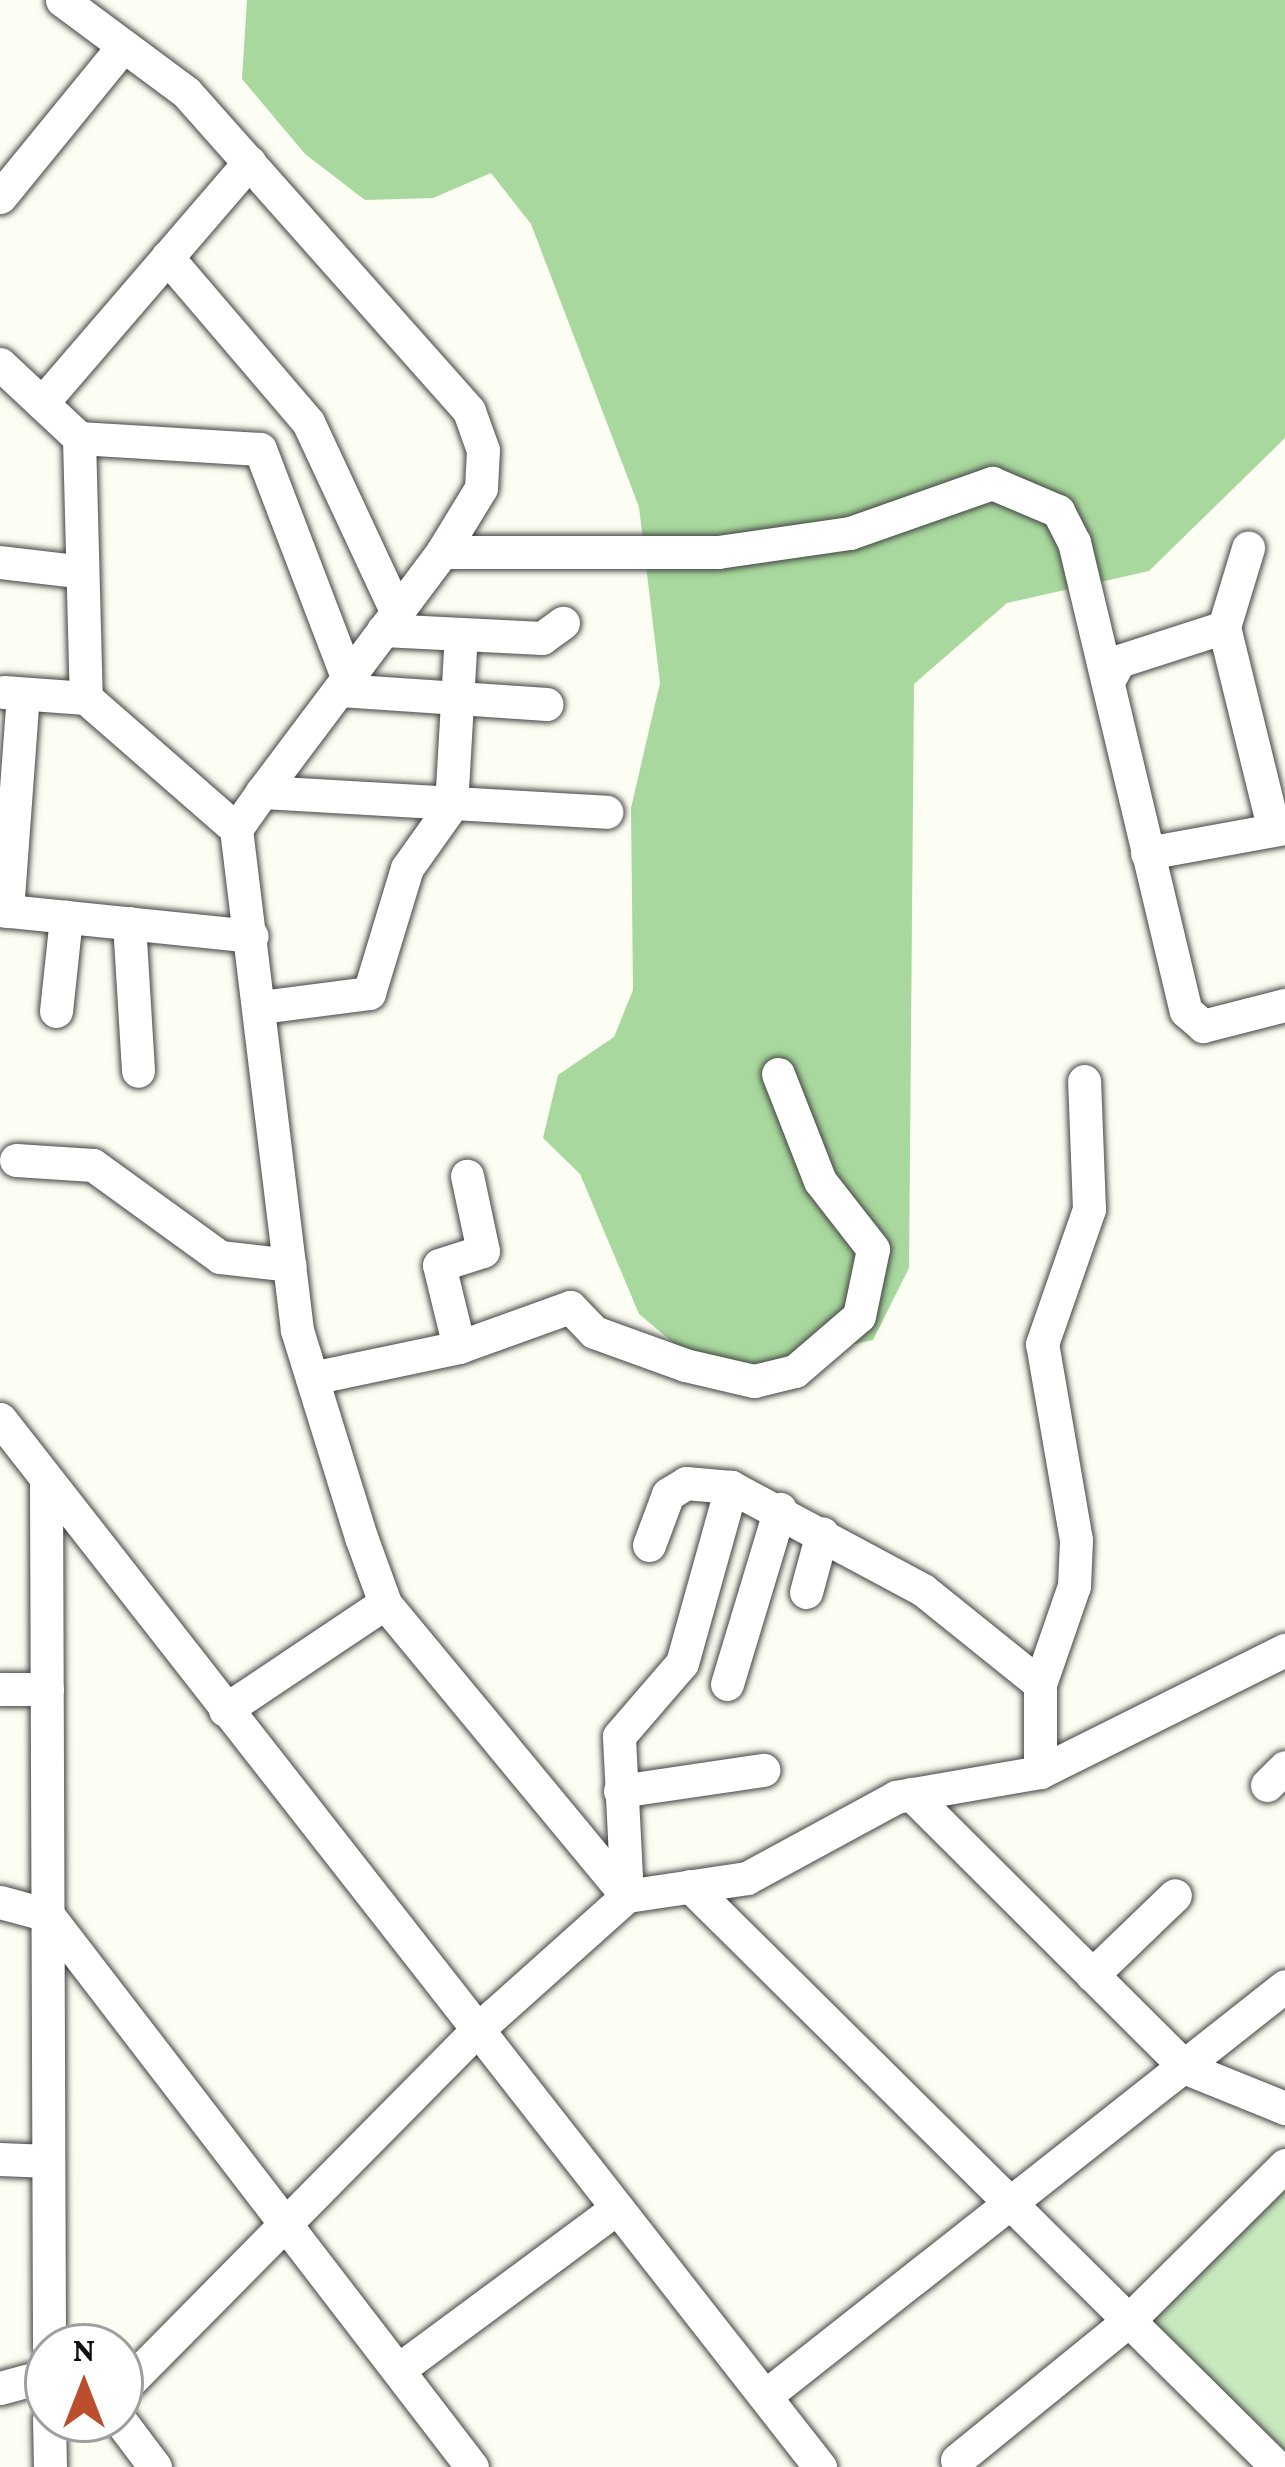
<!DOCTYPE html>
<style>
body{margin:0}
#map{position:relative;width:1285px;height:2467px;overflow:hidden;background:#fdfef3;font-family:"Crimson Pro",serif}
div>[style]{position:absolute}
.green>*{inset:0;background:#c8e8be}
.forest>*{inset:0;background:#a8d89d}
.roads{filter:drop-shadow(0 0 3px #434343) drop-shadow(0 0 3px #434343)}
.minor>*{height:33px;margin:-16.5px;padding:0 16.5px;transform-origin:16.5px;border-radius:16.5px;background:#fff}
span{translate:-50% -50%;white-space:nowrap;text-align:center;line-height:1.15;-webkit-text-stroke:12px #fff;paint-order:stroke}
.north{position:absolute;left:24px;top:2323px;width:120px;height:120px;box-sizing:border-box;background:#fff;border:3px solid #9f9f9f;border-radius:50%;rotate:0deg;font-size:33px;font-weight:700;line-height:48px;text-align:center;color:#101010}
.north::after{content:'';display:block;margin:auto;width:42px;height:54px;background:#ba4e2d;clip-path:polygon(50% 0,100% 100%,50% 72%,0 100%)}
</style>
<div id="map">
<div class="green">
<div style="clip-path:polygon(1285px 2165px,1285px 2467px,1129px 2320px)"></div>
</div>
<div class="forest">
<div style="clip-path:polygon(247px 0,1285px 0,1285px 438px,1149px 571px,1007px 603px,914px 684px,909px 1268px,873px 1340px,746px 1369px,682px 1350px,639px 1314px,580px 1174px,543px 1138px,558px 1075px,614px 1037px,633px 990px,631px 808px,660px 683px,639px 507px,531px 224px,491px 173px,433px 198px,365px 200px,305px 154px,242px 79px)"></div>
</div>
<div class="roads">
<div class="minor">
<div style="left:62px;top:0;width:154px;rotate:36.6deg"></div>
<div style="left:186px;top:92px;width:426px;rotate:48.4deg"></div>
<div style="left:469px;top:411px;width:41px;rotate:70.3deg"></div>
<div style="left:483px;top:450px;width:38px;rotate:93deg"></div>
<div style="left:481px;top:488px;width:75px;rotate:121.4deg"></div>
<div style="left:0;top:197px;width:195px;rotate:-50.8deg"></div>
<div style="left:167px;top:257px;width:217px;rotate:49.5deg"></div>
<div style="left:308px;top:422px;width:208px;rotate:65deg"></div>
<div style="left:0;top:364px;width:108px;rotate:43.1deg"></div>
<div style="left:79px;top:438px;width:260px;rotate:88.5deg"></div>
<div style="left:86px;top:698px;width:199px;rotate:41.1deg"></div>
<div style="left:42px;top:403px;width:318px;rotate:-49.3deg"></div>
<div style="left:79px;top:438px;width:181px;rotate:3.5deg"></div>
<div style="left:260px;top:449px;width:247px;rotate:69.1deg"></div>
<div style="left:0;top:562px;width:76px;rotate:6.8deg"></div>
<div style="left:1224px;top:627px;width:83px;rotate:-73.1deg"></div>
<div style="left:383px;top:630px;width:159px;rotate:2.9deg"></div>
<div style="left:542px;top:638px;width:26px;rotate:-36deg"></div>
<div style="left:1108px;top:681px;width:23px;rotate:-61deg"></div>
<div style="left:1119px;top:661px;width:110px;rotate:-17.9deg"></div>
<div style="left:1224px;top:627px;width:201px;rotate:76.2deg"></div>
<div style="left:340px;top:690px;width:207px;rotate:3.9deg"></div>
<div style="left:4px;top:692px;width:82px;rotate:4.2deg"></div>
<div style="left:262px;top:792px;width:345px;rotate:3.3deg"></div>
<div style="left:1147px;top:853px;width:140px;rotate:-10.3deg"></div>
<div style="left:0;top:910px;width:253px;rotate:5.9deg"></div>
<div style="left:7px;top:911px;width:217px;rotate:-85.8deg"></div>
<div style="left:129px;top:923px;width:148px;rotate:86.5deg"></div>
<div style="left:261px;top:1007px;width:109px;rotate:-7.4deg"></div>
<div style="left:369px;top:993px;width:131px;rotate:-73.1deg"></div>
<div style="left:407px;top:868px;width:76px;rotate:-54.6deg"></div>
<div style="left:451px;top:806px;width:172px;rotate:-86.7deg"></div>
<div style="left:56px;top:1011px;width:95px;rotate:-83.9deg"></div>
<div style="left:16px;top:1160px;width:77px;rotate:3.7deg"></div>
<div style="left:93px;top:1165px;width:157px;rotate:35.9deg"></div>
<div style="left:220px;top:1257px;width:70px;rotate:6.5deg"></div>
<div style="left:459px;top:1347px;width:84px;rotate:-103.7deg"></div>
<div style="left:439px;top:1265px;width:46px;rotate:-17.7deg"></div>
<div style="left:483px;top:1251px;width:77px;rotate:-102deg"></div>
<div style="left:312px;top:1378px;width:150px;rotate:-11.9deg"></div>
<div style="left:459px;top:1347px;width:118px;rotate:-19.8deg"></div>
<div style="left:570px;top:1307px;width:35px;rotate:46deg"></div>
<div style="left:594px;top:1332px;width:97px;rotate:19.9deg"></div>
<div style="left:685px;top:1365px;width:71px;rotate:13.1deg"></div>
<div style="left:754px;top:1381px;width:42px;rotate:-13.7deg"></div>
<div style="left:795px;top:1371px;width:84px;rotate:-40.7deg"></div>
<div style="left:859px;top:1316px;width:68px;rotate:-78.2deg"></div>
<div style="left:873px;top:1249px;width:86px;rotate:-127.9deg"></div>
<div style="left:820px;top:1181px;width:115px;rotate:-111.4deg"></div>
<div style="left:0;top:1419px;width:1331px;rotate:51.96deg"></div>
<div style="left:46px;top:1482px;width:865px;rotate:89.8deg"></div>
<div style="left:649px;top:1545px;width:54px;rotate:-69.6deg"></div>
<div style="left:668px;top:1494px;width:21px;rotate:-31deg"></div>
<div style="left:686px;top:1483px;width:45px;rotate:5.1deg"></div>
<div style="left:731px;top:1487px;width:218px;rotate:28.2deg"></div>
<div style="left:923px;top:1590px;width:150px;rotate:38.8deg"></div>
<div style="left:806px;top:1592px;width:61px;rotate:-74.8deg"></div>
<div style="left:727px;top:1684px;width:183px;rotate:-73.2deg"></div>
<div style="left:0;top:1689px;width:47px"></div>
<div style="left:225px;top:1710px;width:192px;rotate:-33.8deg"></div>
<div style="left:1040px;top:1772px;width:88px;rotate:-90deg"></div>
<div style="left:1040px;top:1684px;width:104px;rotate:-70.9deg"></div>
<div style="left:1074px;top:1586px;width:46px;rotate:-87.5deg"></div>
<div style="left:1076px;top:1540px;width:199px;rotate:-99.8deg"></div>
<div style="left:1042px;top:1344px;width:143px;rotate:-70.8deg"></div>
<div style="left:1089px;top:1209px;width:128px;rotate:-92.2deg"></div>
<div style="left:1267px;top:1785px;width:25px;rotate:-45deg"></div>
<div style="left:620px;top:1791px;width:145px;rotate:-8.4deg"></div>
<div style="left:911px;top:1794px;width:388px;rotate:44.9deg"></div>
<div style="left:1186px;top:2068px;width:107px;rotate:22deg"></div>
<div style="left:690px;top:1886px;width:826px;rotate:44.71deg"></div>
<div style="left:627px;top:1896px;width:380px;rotate:-129.6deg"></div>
<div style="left:385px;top:1603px;width:70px;rotate:-110deg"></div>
<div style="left:361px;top:1537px;width:217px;rotate:-107.2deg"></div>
<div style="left:297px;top:1330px;width:505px;rotate:-96.94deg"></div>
<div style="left:236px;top:829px;width:45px;rotate:-54.9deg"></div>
<div style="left:262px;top:792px;width:300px;rotate:-53.1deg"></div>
<div style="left:442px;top:552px;width:276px"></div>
<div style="left:718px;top:552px;width:133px;rotate:-8.2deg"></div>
<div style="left:850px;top:533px;width:151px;rotate:-19.4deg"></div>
<div style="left:992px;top:483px;width:72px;rotate:23deg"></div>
<div style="left:1058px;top:511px;width:35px;rotate:63deg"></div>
<div style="left:1074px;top:542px;width:482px;rotate:76.6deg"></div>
<div style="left:1186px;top:1011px;width:23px;rotate:41deg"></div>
<div style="left:1203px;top:1026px;width:85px;rotate:-14.4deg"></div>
<div style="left:627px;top:1896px;width:160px;rotate:-92.9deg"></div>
<div style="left:619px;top:1736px;width:96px;rotate:-49.2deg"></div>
<div style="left:682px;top:1663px;width:183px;rotate:-74.4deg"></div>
<div style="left:0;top:1902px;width:50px;rotate:15.2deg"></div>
<div style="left:48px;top:1915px;width:696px;rotate:52.47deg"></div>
<div style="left:1092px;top:1975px;width:115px;rotate:-43.9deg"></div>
<div style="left:0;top:2159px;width:48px;rotate:2.4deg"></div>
<div style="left:398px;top:2370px;width:272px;rotate:-36.5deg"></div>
<div style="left:0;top:2388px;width:50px;rotate:-15.2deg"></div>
<div style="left:120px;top:2391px;width:508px;rotate:-45.32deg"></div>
<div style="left:477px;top:2030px;width:201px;rotate:-41.8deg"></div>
<div style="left:627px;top:1896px;width:121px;rotate:-8.5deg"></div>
<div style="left:747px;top:1878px;width:170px;rotate:-28.5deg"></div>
<div style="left:896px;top:1797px;width:146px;rotate:-9.8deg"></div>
<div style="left:1040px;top:1772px;width:274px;rotate:-26.5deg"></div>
<div style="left:765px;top:2396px;width:662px;rotate:-38.25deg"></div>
<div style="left:49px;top:2419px;width:48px;rotate:88.8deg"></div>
<div style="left:119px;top:2419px;width:60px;rotate:53.1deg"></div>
<div style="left:957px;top:2460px;width:222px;rotate:-39.1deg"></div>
<div style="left:1129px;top:2320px;width:220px;rotate:-44.8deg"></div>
</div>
</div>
<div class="north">N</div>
</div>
